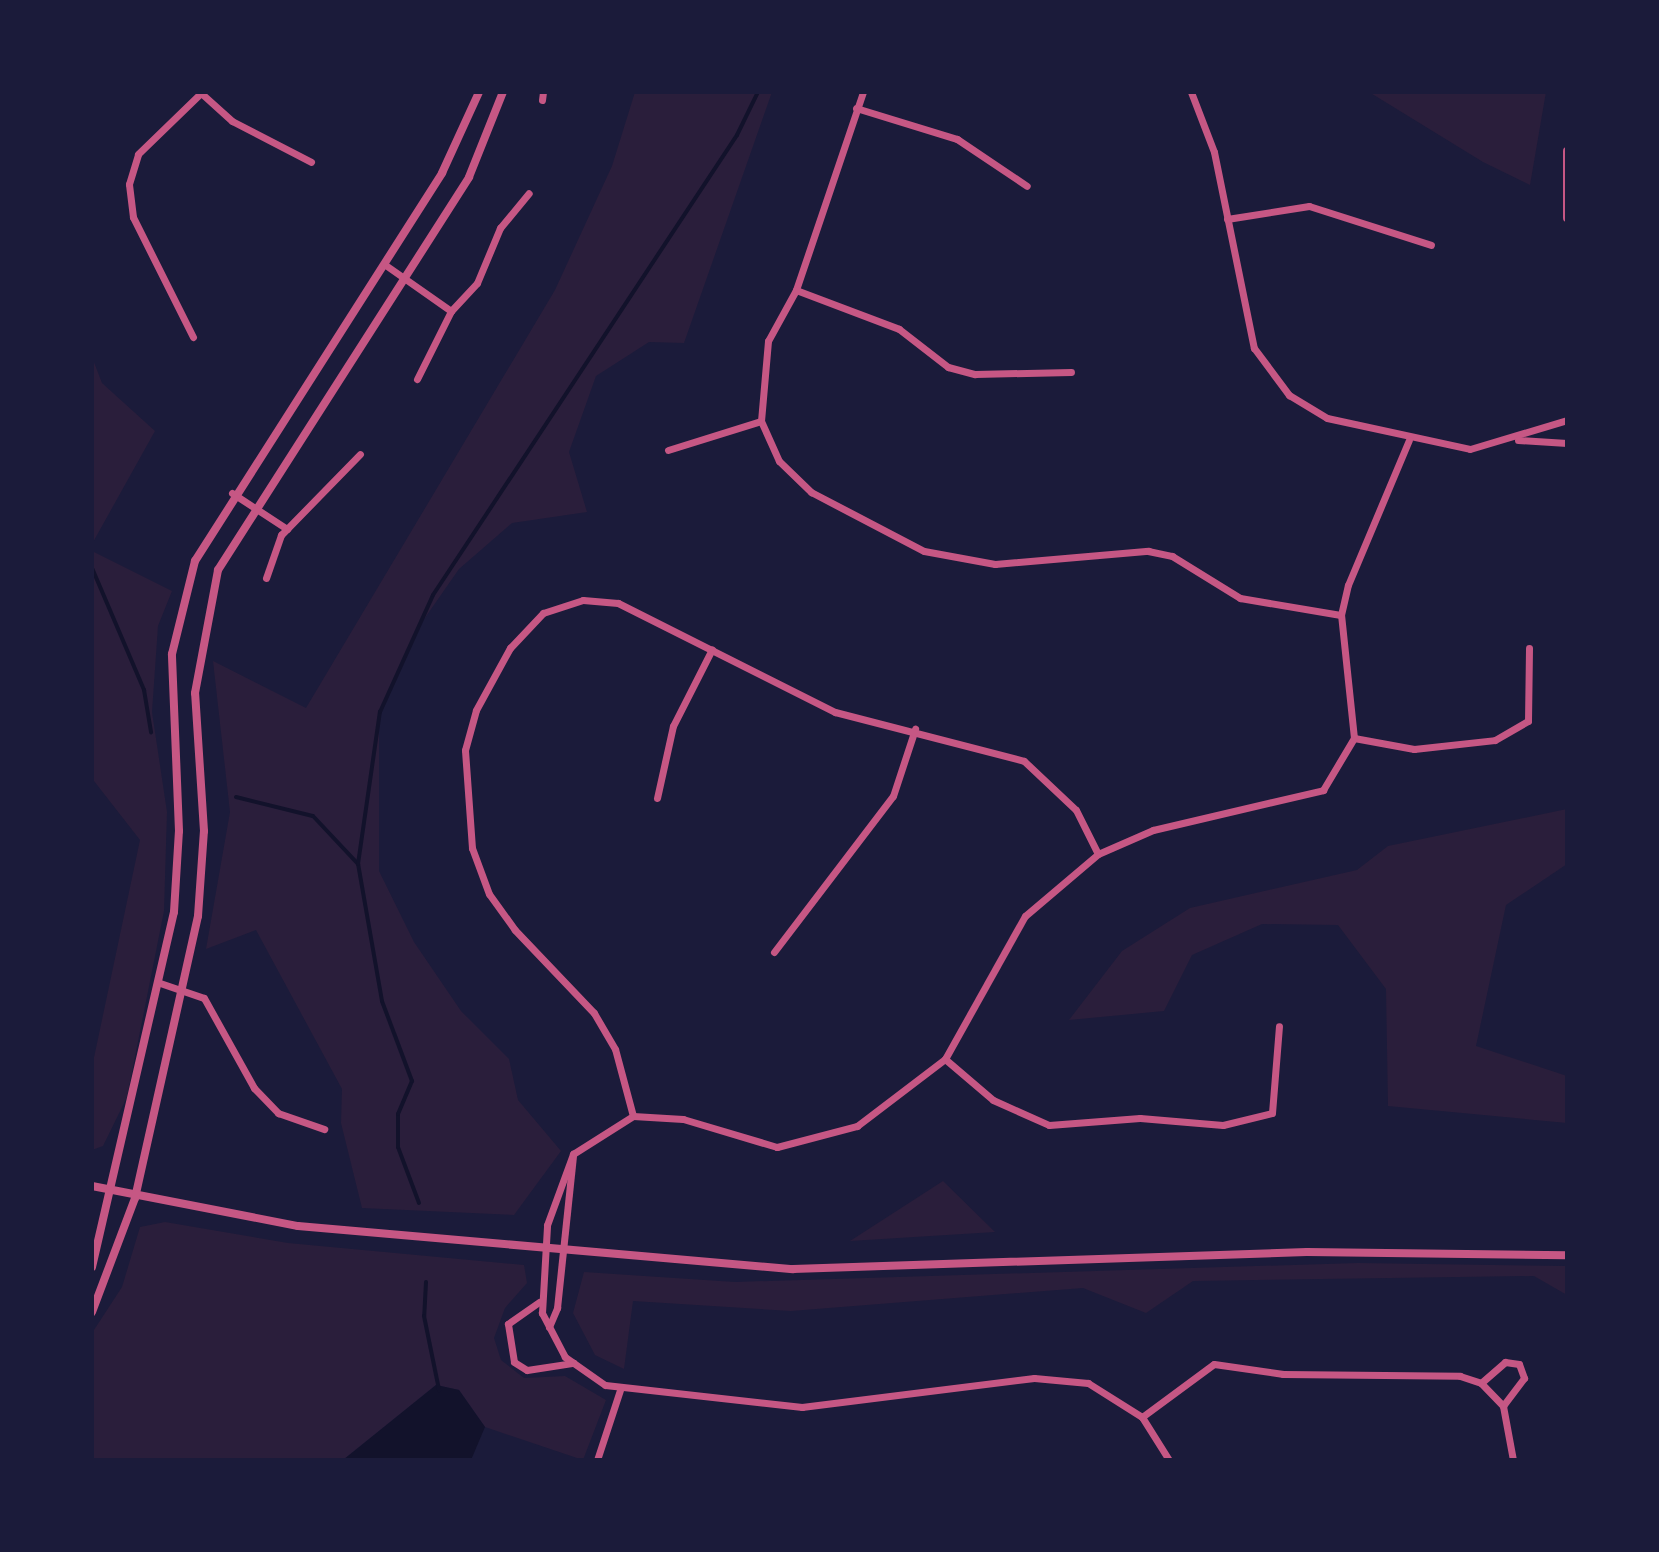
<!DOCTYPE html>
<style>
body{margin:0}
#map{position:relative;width:1659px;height:1552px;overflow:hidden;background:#1b1b3a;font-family:"PT Sans",sans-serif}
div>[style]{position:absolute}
.green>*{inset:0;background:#2a1e3b}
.water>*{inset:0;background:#12122b}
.stream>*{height:4px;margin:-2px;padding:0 2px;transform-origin:2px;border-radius:2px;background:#12122b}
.minor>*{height:7px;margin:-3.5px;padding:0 3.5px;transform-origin:3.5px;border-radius:3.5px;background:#c65784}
.tertiary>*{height:8px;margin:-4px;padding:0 4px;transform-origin:4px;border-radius:4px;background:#c65784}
span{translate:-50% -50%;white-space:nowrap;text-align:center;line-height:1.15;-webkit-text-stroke:6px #1b1b3a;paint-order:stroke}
.frame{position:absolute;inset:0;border:94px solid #1b1b3a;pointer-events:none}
</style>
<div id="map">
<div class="green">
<div style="clip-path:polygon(635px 92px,772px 92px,684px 343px,649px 342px,596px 376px,569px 452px,587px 512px,512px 523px,459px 569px,420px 625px,379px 717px,379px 871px,414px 942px,461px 1011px,509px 1059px,518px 1100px,561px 1151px,514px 1215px,362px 1208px,341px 1123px,342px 1089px,256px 930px,206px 949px,230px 812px,213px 661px,306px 708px,555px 290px,612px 166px)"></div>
<div style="clip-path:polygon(1369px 92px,1546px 92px,1530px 185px,1483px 162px)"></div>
<div style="clip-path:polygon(92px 357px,102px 383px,155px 431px,92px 544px)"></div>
<div style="clip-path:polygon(92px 551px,172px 591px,158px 626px,152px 712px,167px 812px,164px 911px,127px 1097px,103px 1146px,92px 1150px,92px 1067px,140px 840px,94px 781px)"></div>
<div style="clip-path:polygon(1567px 809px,1567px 864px,1506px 905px,1476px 1046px,1567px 1076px,1567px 1123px,1388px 1106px,1386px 989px,1338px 925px,1262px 924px,1192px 955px,1164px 1011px,1069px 1020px,1122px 951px,1190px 908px,1357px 870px,1388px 846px)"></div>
<div style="clip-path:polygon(943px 1181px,995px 1232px,850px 1241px)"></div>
<div style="clip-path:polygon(165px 1222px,288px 1243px,524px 1265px,527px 1283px,505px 1308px,494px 1338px,501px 1360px,524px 1378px,565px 1376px,606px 1400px,583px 1460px,485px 1427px,459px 1390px,436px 1385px,343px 1460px,92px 1460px,92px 1333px,122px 1287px,140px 1227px)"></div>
<div style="clip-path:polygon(1358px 1263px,1567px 1266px,1567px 1295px,1534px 1276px,1193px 1281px,1146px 1313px,1083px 1288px,791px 1311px,633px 1301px,624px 1369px,595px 1355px,573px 1313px,584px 1272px,735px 1282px)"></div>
</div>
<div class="water">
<div style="clip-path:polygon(436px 1385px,459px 1390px,485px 1427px,471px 1460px,343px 1460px)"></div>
</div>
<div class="stream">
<div style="left:92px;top:568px;width:133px;rotate:66.9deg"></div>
<div style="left:144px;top:690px;width:43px;rotate:80.5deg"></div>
<div style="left:236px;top:797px;width:79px;rotate:13.9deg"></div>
<div style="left:313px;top:816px;width:66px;rotate:46.8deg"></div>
<div style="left:419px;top:1203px;width:60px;rotate:-110.6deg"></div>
<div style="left:398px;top:1147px;width:33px;rotate:-90deg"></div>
<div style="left:398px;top:1114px;width:36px;rotate:-67deg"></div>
<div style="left:412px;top:1081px;width:85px;rotate:-110.6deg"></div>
<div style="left:382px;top:1001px;width:139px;rotate:-99.9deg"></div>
<div style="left:358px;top:864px;width:154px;rotate:-81.8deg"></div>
<div style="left:380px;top:712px;width:128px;rotate:-65.6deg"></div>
<div style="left:433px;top:595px;width:551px;rotate:-56.54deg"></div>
<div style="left:737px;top:135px;width:48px;rotate:-64deg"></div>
<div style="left:426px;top:1282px;width:34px;rotate:93deg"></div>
<div style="left:424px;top:1316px;width:76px;rotate:78.5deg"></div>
</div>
<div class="minor">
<div style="left:863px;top:92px;width:209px;rotate:108.7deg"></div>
<div style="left:796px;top:290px;width:58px;rotate:118.8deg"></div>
<div style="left:768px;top:341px;width:80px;rotate:95deg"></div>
<div style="left:761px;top:421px;width:44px;rotate:65.8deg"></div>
<div style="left:779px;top:461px;width:45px;rotate:44.1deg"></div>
<div style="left:811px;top:492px;width:127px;rotate:27.6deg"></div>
<div style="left:924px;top:551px;width:72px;rotate:10.4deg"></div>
<div style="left:995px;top:564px;width:154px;rotate:-4.9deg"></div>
<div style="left:1148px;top:551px;width:25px;rotate:12deg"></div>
<div style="left:1172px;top:556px;width:80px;rotate:31.7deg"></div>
<div style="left:1240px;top:598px;width:102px;rotate:9.6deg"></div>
<div style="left:1191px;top:92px;width:64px;rotate:69deg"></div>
<div style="left:1214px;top:152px;width:200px;rotate:78.5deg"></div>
<div style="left:1254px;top:348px;width:59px;rotate:53.3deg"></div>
<div style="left:1289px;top:395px;width:44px;rotate:31.2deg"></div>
<div style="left:1327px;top:418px;width:146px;rotate:12.2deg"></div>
<div style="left:1470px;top:449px;width:101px;rotate:-16.6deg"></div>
<div style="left:201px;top:93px;width:42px;rotate:42.1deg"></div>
<div style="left:232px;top:121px;width:89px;rotate:27.4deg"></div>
<div style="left:542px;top:100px;width:8px;rotate:-83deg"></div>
<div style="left:856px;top:108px;width:106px;rotate:17.1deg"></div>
<div style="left:957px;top:139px;width:84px;rotate:33.9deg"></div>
<div style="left:1227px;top:219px;width:83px;rotate:-9deg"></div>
<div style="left:1309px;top:206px;width:128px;rotate:17.7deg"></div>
<div style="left:384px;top:264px;width:82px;rotate:35deg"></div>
<div style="left:796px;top:290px;width:110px;rotate:20.7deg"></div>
<div style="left:899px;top:329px;width:62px;rotate:37.8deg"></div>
<div style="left:948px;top:367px;width:28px;rotate:15deg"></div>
<div style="left:975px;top:374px;width:96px;rotate:-1.2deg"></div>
<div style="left:193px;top:337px;width:134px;rotate:-116.6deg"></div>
<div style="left:133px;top:217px;width:33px;rotate:-97deg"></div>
<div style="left:129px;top:184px;width:31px;rotate:-73deg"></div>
<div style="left:138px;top:154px;width:89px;rotate:-44.1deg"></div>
<div style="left:417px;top:379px;width:76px;rotate:-63.4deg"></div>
<div style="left:451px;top:311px;width:38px;rotate:-47deg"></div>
<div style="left:477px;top:283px;width:60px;rotate:-67.3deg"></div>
<div style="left:500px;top:228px;width:45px;rotate:-50.4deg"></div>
<div style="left:1518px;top:440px;width:49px;rotate:3.5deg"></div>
<div style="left:668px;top:450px;width:97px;rotate:-17.3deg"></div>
<div style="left:232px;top:493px;width:66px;rotate:33.2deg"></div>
<div style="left:266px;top:578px;width:46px;rotate:-70.8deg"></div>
<div style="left:281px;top:535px;width:113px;rotate:-45.7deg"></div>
<div style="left:1354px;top:738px;width:61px;rotate:10.4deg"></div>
<div style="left:1414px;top:749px;width:81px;rotate:-6.3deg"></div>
<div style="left:1495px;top:740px;width:38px;rotate:-30deg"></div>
<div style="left:1528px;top:721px;width:73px;rotate:-89.2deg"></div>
<div style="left:657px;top:798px;width:74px;rotate:-77.5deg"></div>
<div style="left:673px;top:726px;width:86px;rotate:-63.1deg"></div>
<div style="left:774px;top:952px;width:196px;rotate:-52.7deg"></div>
<div style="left:893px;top:796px;width:71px;rotate:-71.8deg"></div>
<div style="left:160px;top:983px;width:46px;rotate:18.8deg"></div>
<div style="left:204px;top:998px;width:103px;rotate:60.9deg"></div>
<div style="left:254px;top:1088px;width:35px;rotate:46deg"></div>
<div style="left:278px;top:1113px;width:49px;rotate:19.2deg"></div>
<div style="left:945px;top:1059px;width:63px;rotate:40.5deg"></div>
<div style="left:993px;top:1100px;width:61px;rotate:24.1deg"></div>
<div style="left:1049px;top:1125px;width:91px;rotate:-4.4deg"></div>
<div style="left:1140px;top:1118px;width:83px;rotate:4.8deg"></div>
<div style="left:1223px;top:1125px;width:50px;rotate:-13.8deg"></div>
<div style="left:1272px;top:1113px;width:87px;rotate:-85.4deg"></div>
<div style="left:633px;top:1116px;width:69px;rotate:-105deg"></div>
<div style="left:615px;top:1049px;width:42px;rotate:-120.3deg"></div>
<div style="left:594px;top:1013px;width:115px;rotate:-133.6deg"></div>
<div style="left:515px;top:930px;width:44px;rotate:-125.8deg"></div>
<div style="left:489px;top:894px;width:49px;rotate:-110.3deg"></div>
<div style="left:472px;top:848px;width:98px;rotate:-94.1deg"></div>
<div style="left:465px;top:750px;width:41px;rotate:-74.6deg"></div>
<div style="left:476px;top:710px;width:71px;rotate:-61.3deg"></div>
<div style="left:510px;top:648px;width:48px;rotate:-46.7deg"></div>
<div style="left:543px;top:613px;width:42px;rotate:-18deg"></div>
<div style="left:583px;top:600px;width:35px;rotate:5deg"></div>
<div style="left:618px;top:603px;width:243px;rotate:26.7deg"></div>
<div style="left:835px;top:712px;width:195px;rotate:14.5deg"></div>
<div style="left:1024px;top:761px;width:71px;rotate:43.3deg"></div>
<div style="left:1076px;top:810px;width:49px;rotate:63.4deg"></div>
<div style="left:539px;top:1302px;width:38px;rotate:145deg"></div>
<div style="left:508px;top:1324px;width:38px;rotate:81deg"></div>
<div style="left:514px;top:1362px;width:15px;rotate:32deg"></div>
<div style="left:527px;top:1370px;width:47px;rotate:-8.7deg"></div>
<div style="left:549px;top:1327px;width:21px;rotate:-67deg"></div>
<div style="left:557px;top:1308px;width:153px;rotate:-84deg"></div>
<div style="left:1481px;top:1383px;width:32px;rotate:-41deg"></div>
<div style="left:1505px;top:1362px;width:14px;rotate:8deg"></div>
<div style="left:1519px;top:1364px;width:15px;rotate:70deg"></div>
<div style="left:1524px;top:1378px;width:35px;rotate:127deg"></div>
<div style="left:1142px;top:1417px;width:89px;rotate:-36.4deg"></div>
<div style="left:1214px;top:1364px;width:70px;rotate:8.2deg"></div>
<div style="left:1283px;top:1374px;width:177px;rotate:0.6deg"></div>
<div style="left:1460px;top:1376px;width:22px;rotate:18deg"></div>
<div style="left:1481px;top:1383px;width:32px;rotate:46deg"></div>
<div style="left:1503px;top:1406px;width:55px;rotate:79.5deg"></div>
<div style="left:597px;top:1460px;width:74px;rotate:-71.8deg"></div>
<div style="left:1169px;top:1460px;width:51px;rotate:-122.1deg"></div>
<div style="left:1142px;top:1417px;width:64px;rotate:-147.8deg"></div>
<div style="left:1088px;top:1383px;width:54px;rotate:-174.7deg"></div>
<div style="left:1034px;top:1378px;width:234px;rotate:172.9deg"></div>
<div style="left:802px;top:1407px;width:198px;rotate:-173.6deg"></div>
<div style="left:605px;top:1385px;width:49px;rotate:-145deg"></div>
<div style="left:565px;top:1357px;width:50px;rotate:-117.6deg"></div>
<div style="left:542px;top:1313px;width:88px;rotate:-86.7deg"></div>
<div style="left:547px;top:1225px;width:76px;rotate:-69.9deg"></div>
<div style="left:573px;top:1154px;width:71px;rotate:-32.3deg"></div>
<div style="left:633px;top:1116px;width:50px;rotate:3.4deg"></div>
<div style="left:683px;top:1119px;width:98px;rotate:16.6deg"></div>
<div style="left:777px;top:1147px;width:83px;rotate:-14.7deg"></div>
<div style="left:857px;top:1126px;width:111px;rotate:-37.3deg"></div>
<div style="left:945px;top:1059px;width:164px;rotate:-60.8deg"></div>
<div style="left:1025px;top:916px;width:96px;rotate:-40.3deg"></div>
<div style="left:1098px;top:854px;width:60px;rotate:-23.6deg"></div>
<div style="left:1153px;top:830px;width:175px;rotate:-13.2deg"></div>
<div style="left:1323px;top:790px;width:61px;rotate:-59.2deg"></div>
<div style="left:1354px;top:738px;width:124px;rotate:-96deg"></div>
<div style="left:1341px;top:615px;width:31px;rotate:-77deg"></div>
<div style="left:1348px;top:585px;width:157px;rotate:-67.2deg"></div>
</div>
<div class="tertiary">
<div style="left:1567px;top:151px;width:67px;rotate:90deg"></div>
<div style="left:92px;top:1186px;width:210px;rotate:11deg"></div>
<div style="left:298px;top:1226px;width:497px;rotate:5deg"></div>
<div style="left:793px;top:1269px;width:514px;rotate:-1.89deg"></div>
<div style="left:1307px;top:1252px;width:260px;rotate:0.7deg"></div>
<div style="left:92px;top:1267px;width:364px;rotate:-77deg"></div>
<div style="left:174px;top:912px;width:81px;rotate:-86.5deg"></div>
<div style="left:179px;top:831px;width:177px;rotate:-92.3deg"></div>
<div style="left:172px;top:654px;width:96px;rotate:-76.1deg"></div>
<div style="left:195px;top:561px;width:460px;rotate:-57.5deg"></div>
<div style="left:442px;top:173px;width:89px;rotate:-65.4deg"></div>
<div style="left:92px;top:1312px;width:122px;rotate:-69.3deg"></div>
<div style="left:135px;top:1198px;width:289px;rotate:-77.4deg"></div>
<div style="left:198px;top:916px;width:85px;rotate:-86deg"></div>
<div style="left:204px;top:831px;width:138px;rotate:-93.7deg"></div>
<div style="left:195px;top:693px;width:125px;rotate:-79.4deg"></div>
<div style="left:218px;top:570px;width:466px;rotate:-57.4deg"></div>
<div style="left:469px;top:177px;width:92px;rotate:-68.2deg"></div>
</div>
<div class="frame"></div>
</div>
